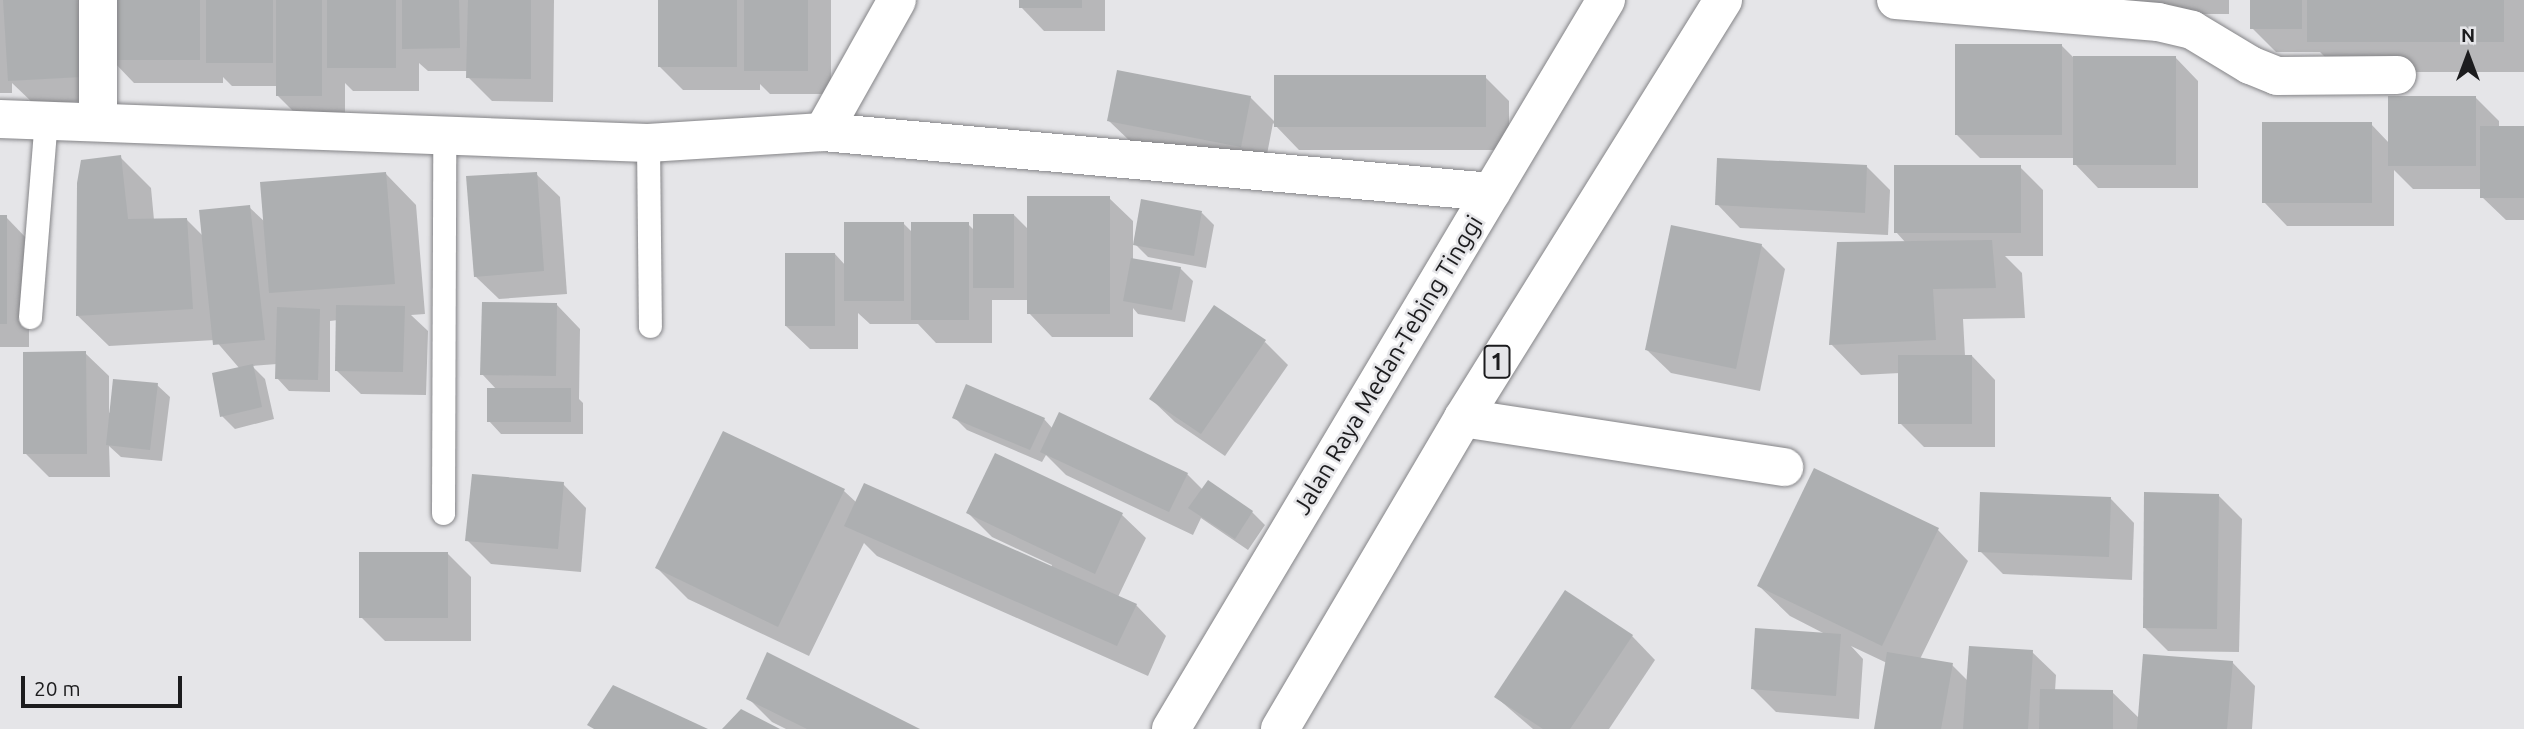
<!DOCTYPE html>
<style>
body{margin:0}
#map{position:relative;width:2524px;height:729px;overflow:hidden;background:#e5e5e8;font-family:Ubuntu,sans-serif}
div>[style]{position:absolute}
.shadow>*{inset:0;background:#0003}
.building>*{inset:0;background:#adafb1}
.roads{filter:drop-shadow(0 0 2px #848487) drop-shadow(0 0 2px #848487)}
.lane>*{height:23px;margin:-11.5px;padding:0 11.5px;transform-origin:11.5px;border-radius:11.5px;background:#fff}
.street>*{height:38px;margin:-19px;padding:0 19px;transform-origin:19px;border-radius:19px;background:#fff}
.highway>*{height:38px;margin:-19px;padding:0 19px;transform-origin:19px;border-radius:19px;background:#fff}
span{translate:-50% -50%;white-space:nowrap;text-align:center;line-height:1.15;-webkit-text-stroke:5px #e5e5e8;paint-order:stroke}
.shield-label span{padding:2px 5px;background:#e5e5e8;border:2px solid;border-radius:5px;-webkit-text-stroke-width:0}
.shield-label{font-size:23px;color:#1c1c1e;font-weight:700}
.street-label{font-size:24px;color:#1c1c1e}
.north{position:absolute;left:2433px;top:21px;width:70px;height:70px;-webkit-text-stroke:5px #e5e5e8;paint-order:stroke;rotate:0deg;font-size:19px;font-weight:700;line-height:28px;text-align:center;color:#1c1c1e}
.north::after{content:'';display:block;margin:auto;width:24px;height:32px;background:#1c1c1e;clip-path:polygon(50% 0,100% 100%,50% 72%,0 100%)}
.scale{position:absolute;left:21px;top:676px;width:161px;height:32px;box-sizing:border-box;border:4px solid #1c1c1e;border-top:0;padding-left:9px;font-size:21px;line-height:24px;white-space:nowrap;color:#1c1c1e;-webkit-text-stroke:5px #e5e5e8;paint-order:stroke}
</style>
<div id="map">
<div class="shadow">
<div style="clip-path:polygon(0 0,99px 0,105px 100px,34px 104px,12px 83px,12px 93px,0 93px)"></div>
<div style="clip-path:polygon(111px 0,554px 0,553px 102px,492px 101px,468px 77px,468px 71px,428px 71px,419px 63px,419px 91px,353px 91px,345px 83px,345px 119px,301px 119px,277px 95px,277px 86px,232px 86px,223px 77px,223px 83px,134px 83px,111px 59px)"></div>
<div style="clip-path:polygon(660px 0,831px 0,831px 94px,770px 94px,760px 84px,760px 90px,683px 90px,660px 67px)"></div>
<div style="clip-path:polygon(1021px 0,1105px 0,1105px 31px,1044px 31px,1021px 7px)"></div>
<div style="clip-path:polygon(2106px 0,2229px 0,2229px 14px,2151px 14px)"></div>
<div style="clip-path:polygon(2252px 0,2524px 0,2524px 72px,2340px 72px,2320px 52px,2276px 52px,2252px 28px)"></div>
<div style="clip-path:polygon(2062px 46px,2073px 57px,2175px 57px,2198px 81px,2198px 188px,2098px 188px,2075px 164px,2075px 158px,1980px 158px,1956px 134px)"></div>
<div style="clip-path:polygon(1485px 77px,1509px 101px,1509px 150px,1299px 150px,1273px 123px,1264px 170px,1133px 144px,1109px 121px,1250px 97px,1276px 123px)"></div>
<div style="clip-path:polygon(2475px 97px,2499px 121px,2499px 128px,2524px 128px,2524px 220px,2506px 220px,2482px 197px,2482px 189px,2413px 189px,2394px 170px,2394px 226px,2287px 226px,2264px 202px,2371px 124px,2389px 143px)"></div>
<div style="clip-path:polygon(120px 157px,151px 188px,154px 220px,187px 220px,204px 237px,249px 207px,265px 222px,386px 174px,416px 205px,425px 314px,411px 315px,428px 331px,426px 395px,361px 394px,337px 371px,338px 320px,330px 321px,330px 392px,289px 391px,277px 378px,277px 364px,252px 366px,265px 379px,274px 419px,235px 429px,222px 416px,240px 369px,215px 340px,109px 346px,78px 316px)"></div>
<div style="clip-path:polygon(1867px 167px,1890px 190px,1888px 235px,1740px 228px,1717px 204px)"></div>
<div style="clip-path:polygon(2020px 167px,2043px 190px,2043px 256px,2005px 256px,2022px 273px,2025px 318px,1963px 319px,1965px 356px,1972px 356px,1995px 380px,1995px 447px,1924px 447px,1900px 423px,1900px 373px,1861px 375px,1831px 344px,1906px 243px,1896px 232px)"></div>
<div style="clip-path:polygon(536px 174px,560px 197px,567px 294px,499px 299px,475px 276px)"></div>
<div style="clip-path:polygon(1109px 198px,1133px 221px,1133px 260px,1180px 268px,1193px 281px,1185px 322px,1138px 314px,1133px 308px,1133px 337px,1052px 337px,1029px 313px,1029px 300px,992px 300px,992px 343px,936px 343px,918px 324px,870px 324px,858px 313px,858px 349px,810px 349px,786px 326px,835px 254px,846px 266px,903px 223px,913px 233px,968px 224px,974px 230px,1014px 215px,1029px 230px)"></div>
<div style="clip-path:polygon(1202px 213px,1214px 225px,1206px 268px,1148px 257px,1135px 244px)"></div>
<div style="clip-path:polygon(0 217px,6px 217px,29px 241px,29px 347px,0 347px)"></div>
<div style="clip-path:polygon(1761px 245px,1785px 269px,1760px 391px,1671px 373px,1647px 350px)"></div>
<div style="clip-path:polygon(557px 305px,580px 329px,579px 399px,583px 403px,583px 434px,501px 434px,489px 421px,497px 390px,482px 374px)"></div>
<div style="clip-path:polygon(1265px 342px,1288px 365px,1225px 456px,1175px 422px,1151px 399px)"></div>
<div style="clip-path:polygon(85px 353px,109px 376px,109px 413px,157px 385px,170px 397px,162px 461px,121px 457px,109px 446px,110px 477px,49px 477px,25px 453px)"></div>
<div style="clip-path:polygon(954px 417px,1044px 419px,1053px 429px,1187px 474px,1203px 490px,1252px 512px,1265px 525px,1248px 550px,1201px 518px,1193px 535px,1066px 475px,1046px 455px,1042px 462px,967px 430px)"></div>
<div style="clip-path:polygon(563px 484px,586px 508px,581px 572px,491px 564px,467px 540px)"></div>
<div style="clip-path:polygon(844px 491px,857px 503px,1051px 568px,1052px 565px,992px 537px,968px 513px,1122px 515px,1146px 538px,1118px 597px,1136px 605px,1166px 636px,1148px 676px,877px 556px,864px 543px,809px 656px,688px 599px,657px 568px)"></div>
<div style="clip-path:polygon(2219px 496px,2242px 519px,2239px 652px,2168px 651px,2144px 627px)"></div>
<div style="clip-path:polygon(2111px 499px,2134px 523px,2132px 580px,2003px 574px,1980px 551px)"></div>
<div style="clip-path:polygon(1938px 530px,1968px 561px,1920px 659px,1952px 665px,1968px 681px,2032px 652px,2056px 675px,2055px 691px,2112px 692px,2139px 718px,2232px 662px,2255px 686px,2252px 729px,1875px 729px,1887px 663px,1851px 646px,1863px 659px,1859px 719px,1776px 712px,1752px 688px,1827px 635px,1790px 616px,1759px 586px)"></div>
<div style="clip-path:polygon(447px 553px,471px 577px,471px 641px,385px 641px,361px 617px)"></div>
<div style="clip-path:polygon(1632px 636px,1655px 660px,1609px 729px,1533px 729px,1496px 697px)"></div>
<div style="clip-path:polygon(748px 698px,916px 729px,786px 729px,772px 722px)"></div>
</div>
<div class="building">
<div style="clip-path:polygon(3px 0,77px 0,82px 77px,8px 81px)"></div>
<div style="clip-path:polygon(109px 0,200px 0,200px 60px,109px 60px)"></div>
<div style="clip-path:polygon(206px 0,273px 0,273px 63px,206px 63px)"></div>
<div style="clip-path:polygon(276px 0,322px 0,322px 96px,276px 96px)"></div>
<div style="clip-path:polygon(327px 0,396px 0,396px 68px,327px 68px)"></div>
<div style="clip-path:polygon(402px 0,459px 0,460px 48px,402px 49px)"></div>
<div style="clip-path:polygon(468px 0,531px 0,531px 79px,466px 78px)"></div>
<div style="clip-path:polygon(658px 0,737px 0,737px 67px,658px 67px)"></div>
<div style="clip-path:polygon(744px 0,808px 0,808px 71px,744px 71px)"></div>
<div style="clip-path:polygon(1019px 0,1082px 0,1082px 8px,1019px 8px)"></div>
<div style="clip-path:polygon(2250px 0,2302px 0,2302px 29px,2250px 29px)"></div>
<div style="clip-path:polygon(2307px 0,2504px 0,2504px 42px,2307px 42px)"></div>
<div style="clip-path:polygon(1955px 44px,2062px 44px,2062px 135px,1955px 135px)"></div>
<div style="clip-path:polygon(2073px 56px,2176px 56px,2176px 165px,2073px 165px)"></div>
<div style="clip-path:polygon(1117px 70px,1251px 96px,1241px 147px,1107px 121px)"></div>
<div style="clip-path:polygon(1274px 75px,1486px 75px,1486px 127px,1274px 127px)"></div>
<div style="clip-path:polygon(2388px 96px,2476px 96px,2476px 166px,2388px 166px)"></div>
<div style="clip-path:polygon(2262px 122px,2372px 122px,2372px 203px,2262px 203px)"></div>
<div style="clip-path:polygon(2480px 126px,2524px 126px,2524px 198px,2480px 198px)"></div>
<div style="clip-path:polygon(121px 155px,128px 219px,187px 218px,193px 309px,76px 316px,77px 183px,81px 160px)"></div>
<div style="clip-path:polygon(1717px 158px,1867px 165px,1865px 213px,1715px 205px)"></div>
<div style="clip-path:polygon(1894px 165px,2021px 165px,2021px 233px,1894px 233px)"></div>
<div style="clip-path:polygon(386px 172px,395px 284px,269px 293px,260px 182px)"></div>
<div style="clip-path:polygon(537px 172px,544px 271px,474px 277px,466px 176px)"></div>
<div style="clip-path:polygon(1027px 196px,1110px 196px,1110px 314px,1027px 314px)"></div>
<div style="clip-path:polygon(1141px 199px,1202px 211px,1194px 256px,1133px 245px)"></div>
<div style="clip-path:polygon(250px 205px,265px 340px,213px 345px,199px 210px)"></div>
<div style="clip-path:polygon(973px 214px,1014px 214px,1014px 288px,973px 288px)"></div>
<div style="clip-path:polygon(0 215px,7px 215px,7px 324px,0 324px)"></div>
<div style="clip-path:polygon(844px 222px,904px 222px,904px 301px,844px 301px)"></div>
<div style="clip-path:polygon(911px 222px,969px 222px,969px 320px,911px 320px)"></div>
<div style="clip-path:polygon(1671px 225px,1762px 244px,1736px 369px,1645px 350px)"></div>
<div style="clip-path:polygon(1992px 240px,1996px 288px,1933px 289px,1936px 340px,1829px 345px,1837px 242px)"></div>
<div style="clip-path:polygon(785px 253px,835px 253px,835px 326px,785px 326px)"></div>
<div style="clip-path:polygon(1131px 258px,1181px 267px,1172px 310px,1123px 301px)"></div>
<div style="clip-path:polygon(482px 302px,557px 303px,556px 376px,480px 375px)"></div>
<div style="clip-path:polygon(336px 305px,405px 306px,403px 372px,335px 371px)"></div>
<div style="clip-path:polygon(1214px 305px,1266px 340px,1201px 434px,1149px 399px)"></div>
<div style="clip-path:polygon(277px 307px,320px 309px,318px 380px,275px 379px)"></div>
<div style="clip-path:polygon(86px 351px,87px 454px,23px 454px,23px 352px)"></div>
<div style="clip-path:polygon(1898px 355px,1972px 355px,1972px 424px,1898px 424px)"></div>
<div style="clip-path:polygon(253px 364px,262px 407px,220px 417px,212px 373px)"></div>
<div style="clip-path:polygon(113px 379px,158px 383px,150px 450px,106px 445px)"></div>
<div style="clip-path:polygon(966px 384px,1045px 418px,1030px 450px,952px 418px)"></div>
<div style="clip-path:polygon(487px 388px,571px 388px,571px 422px,487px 422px)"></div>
<div style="clip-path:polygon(1059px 412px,1188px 473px,1169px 512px,1040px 452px)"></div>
<div style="clip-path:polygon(723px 431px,845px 489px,778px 627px,655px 568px)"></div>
<div style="clip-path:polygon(995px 453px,1123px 513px,1095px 574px,966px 513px)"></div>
<div style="clip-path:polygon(1814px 468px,1939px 528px,1882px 646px,1757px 586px)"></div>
<div style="clip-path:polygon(472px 474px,564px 482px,558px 549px,465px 541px)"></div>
<div style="clip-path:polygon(1208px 480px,1253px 511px,1235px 539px,1188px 508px)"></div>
<div style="clip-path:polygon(864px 483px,1137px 604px,1117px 646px,844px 526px)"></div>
<div style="clip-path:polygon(1980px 492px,2111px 497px,2109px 557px,1978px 552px)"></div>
<div style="clip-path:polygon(2144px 492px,2219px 494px,2217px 629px,2143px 628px)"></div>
<div style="clip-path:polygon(359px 552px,448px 552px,448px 618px,359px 618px)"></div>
<div style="clip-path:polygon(1565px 590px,1633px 635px,1570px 729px,1543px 729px,1494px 697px)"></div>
<div style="clip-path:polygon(1755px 628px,1841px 634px,1836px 696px,1751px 689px)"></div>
<div style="clip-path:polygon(1969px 646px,2033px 650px,2028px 729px,1963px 729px)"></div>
<div style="clip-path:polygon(767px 652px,920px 729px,807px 729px,746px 699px)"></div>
<div style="clip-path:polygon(1887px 652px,1953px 663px,1941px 729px,1874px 729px)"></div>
<div style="clip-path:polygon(2143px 654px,2233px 661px,2227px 729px,2137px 729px)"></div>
<div style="clip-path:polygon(613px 685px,708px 729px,594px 729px,587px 725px)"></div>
<div style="clip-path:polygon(2040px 689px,2113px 690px,2113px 729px,2039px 729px)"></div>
<div style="clip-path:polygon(741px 709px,780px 729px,722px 729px)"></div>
</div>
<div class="roads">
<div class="lane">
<div style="left:648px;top:143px;width:183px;rotate:89.4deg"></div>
<div style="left:30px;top:317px;width:198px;rotate:-85.4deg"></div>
<div style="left:443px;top:513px;width:376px;rotate:-89.8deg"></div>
</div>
<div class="street">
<div style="left:98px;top:0;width:122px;rotate:90deg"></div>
<div style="left:1896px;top:0;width:263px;rotate:4.8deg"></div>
<div style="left:2158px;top:22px;width:35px;rotate:13deg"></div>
<div style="left:2192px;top:30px;width:68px;rotate:31.1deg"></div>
<div style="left:2250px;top:65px;width:29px;rotate:22deg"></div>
<div style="left:2277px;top:76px;width:120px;rotate:-0.5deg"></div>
<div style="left:0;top:119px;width:648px;rotate:2.12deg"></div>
<div style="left:648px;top:143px;width:175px;rotate:-3.6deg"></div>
<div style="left:823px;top:132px;width:671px;rotate:5.13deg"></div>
<div style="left:823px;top:132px;width:151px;rotate:-60.7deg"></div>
<div style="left:1463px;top:418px;width:325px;rotate:8.7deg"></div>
</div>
<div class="highway">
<div style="left:1171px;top:729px;width:849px;rotate:-59.18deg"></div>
<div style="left:1280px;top:729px;width:361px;rotate:-59.5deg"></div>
<div style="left:1463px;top:418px;width:492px;rotate:-58.1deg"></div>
</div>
</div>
<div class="shield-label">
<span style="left:1497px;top:362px">1</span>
</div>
<div class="street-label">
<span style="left:1388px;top:365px;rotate:-59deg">Jalan Raya Medan-Tebing Tinggi</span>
</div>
<div class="north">N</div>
<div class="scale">20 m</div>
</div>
